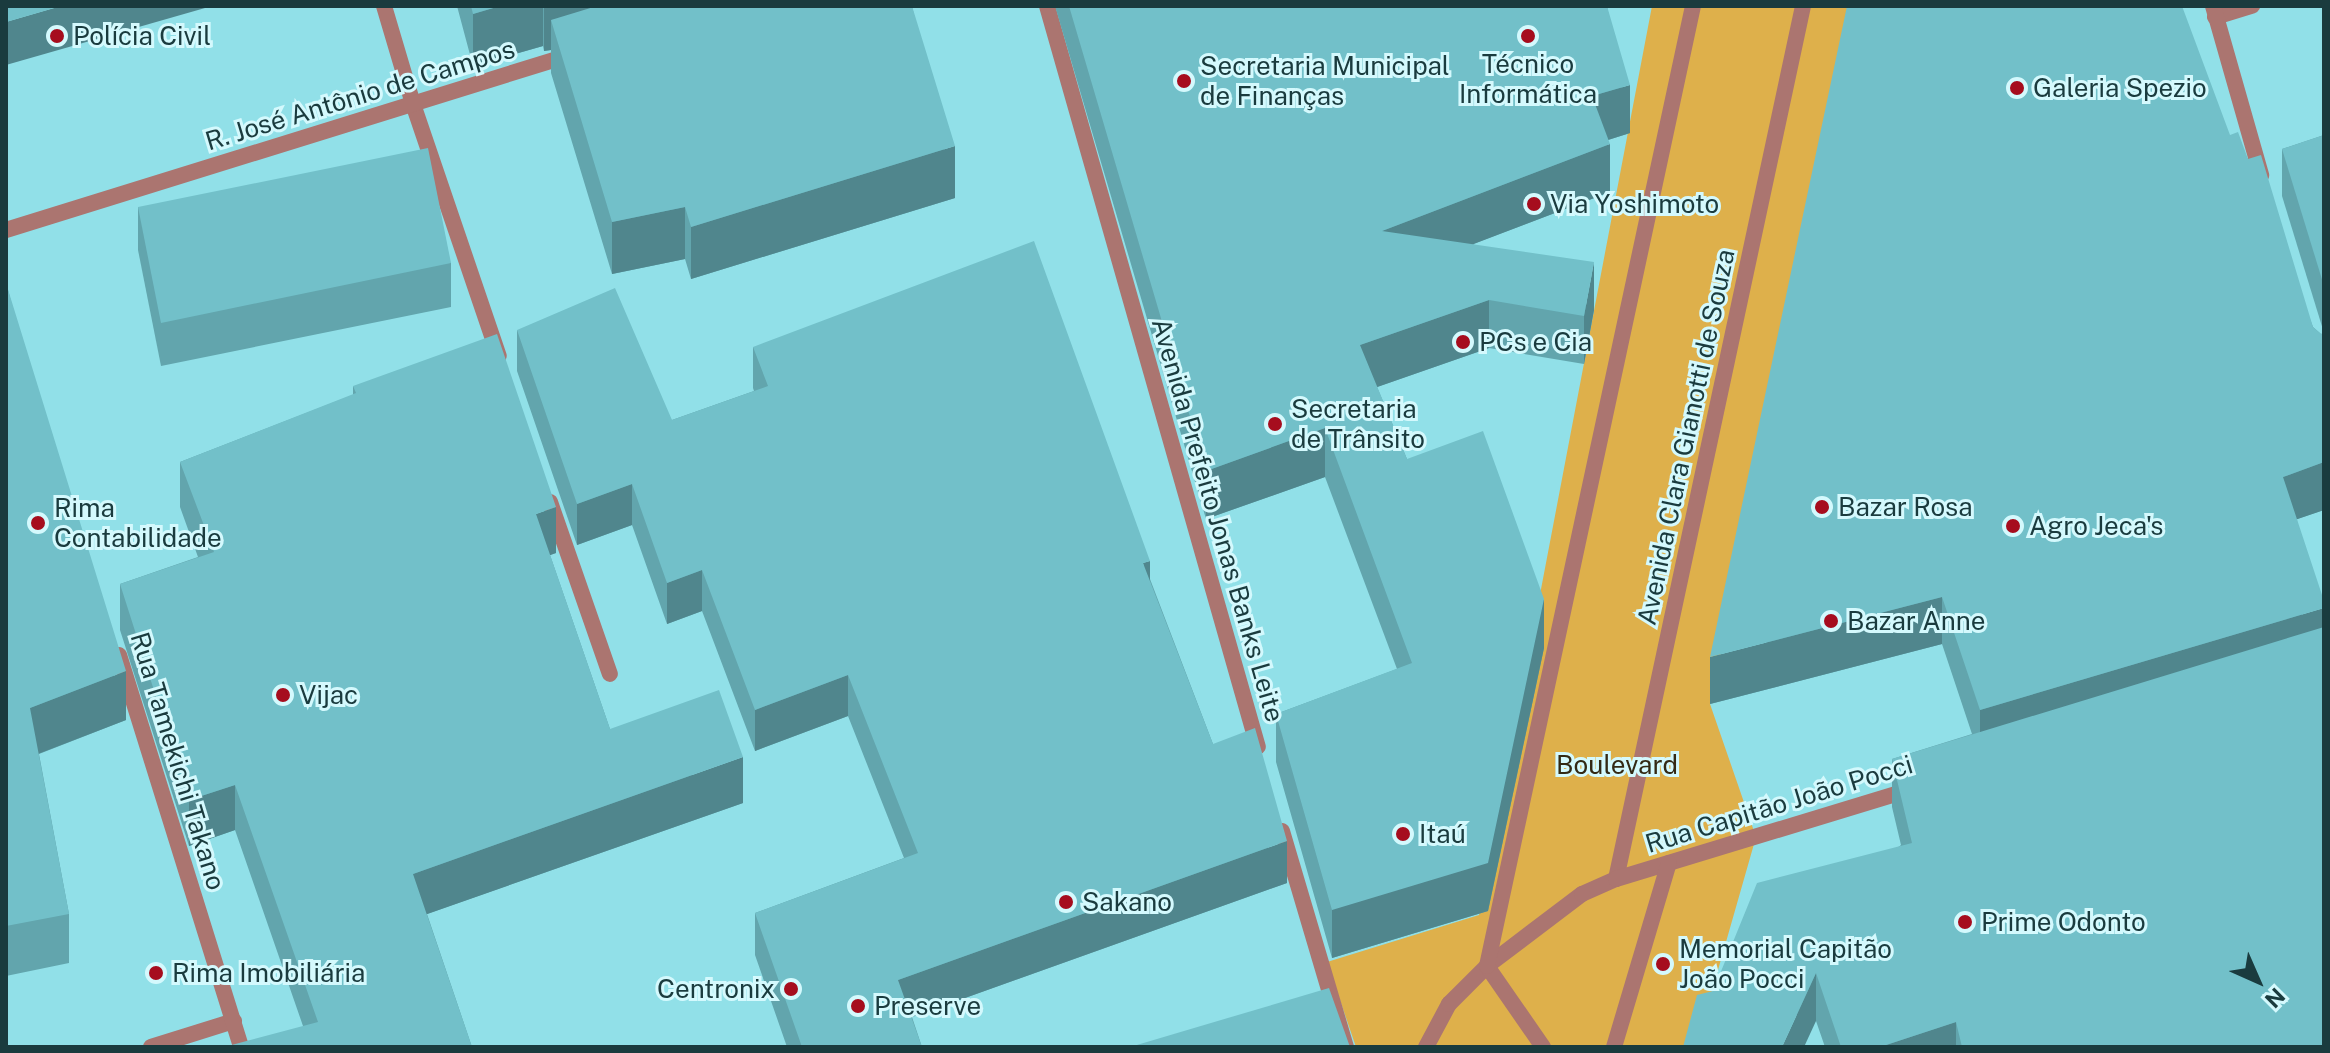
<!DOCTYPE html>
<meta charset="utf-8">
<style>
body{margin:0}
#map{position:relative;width:2330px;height:1053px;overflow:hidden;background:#91e0e8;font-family:"Public Sans",sans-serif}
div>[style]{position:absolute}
.green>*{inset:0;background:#deb04b}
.lane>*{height:16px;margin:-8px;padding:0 8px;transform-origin:8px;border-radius:8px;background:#ab7570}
.street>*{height:16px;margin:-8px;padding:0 8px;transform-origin:8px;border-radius:8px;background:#ab7570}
.wall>*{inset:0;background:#62a5ad}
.shaded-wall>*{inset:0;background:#50868d}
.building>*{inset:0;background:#72c0c9}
.dots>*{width:22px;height:22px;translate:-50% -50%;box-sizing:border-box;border:4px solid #d4f9fd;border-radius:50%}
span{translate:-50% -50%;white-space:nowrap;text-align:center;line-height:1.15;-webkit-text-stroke:6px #d4f9fd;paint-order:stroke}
.poi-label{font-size:26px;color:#1a3b3e}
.left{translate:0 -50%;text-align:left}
.right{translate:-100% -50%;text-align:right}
.street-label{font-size:26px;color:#1a3b3e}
.park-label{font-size:26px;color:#332914}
.frame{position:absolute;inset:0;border:8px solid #1a3b3e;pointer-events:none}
.north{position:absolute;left:2218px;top:941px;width:80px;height:80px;-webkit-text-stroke:6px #d4f9fd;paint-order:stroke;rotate:135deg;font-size:22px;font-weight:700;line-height:32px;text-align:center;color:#1a3b3e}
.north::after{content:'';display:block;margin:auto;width:28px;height:36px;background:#1a3b3e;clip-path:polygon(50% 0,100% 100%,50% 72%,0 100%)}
</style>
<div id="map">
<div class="green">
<div style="clip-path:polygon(1652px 6px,1857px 6px,1710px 704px,1756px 837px,1696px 1047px,1356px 1047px,1327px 962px,1479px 915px)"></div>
</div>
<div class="lane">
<div style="left:384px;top:6px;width:102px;rotate:73.5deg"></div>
<div style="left:2215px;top:17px;width:39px;rotate:-17deg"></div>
<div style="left:151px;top:1047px;width:87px;rotate:-17.4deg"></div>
</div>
<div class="street">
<div style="left:1047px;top:6px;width:770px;rotate:74.11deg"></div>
<div style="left:2213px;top:6px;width:176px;rotate:74.1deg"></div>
<div style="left:413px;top:104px;width:266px;rotate:71.2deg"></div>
<div style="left:6px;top:230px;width:591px;rotate:-17.24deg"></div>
<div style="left:550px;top:502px;width:182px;rotate:70.8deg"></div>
<div style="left:119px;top:655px;width:411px;rotate:72.7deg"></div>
<div style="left:1282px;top:831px;width:225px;rotate:73.5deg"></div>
<div style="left:1616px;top:879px;width:893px;rotate:-77.91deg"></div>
<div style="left:1426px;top:1047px;width:49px;rotate:-61.9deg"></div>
<div style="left:1449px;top:1004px;width:54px;rotate:-45deg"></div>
<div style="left:1487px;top:966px;width:119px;rotate:-37.2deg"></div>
<div style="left:1582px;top:894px;width:37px;rotate:-24deg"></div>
<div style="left:1616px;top:879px;width:310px;rotate:-16.9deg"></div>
<div style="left:1543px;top:1047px;width:98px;rotate:-124.7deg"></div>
<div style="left:1487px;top:966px;width:982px;rotate:-77.89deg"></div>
<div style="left:1614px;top:1047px;width:192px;rotate:-73.4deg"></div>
</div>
<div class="wall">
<div style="clip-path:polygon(457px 6px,912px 6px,955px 198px,691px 279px,685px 259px,612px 274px,551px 73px,551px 50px,544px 51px,543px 46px,473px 66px)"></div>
<div style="clip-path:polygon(1055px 6px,1607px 6px,1630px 133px,1608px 140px,1610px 192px,1473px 244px,1594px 310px,1584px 364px,1489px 348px,1377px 387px,1407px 459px,1544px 648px,1488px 911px,1332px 958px,1276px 762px,1276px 714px,1397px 669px,1325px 477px,1206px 519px)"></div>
<div style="clip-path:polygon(2230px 135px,2248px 159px,2313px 327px,2321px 334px,2324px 333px,2324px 510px,2297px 519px,2324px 1047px,1825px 1047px,1816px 1021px,1713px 991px,1901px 845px,1892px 807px,1892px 759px,1972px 734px,1942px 644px,1710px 704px)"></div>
<div style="clip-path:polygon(2324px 135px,2324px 333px,2282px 196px,2282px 149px)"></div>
<div style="clip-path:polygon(138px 207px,451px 263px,451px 307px,161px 366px,138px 250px)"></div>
<div style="clip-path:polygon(6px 283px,126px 720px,39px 754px,69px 914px,69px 963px,6px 976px)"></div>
<div style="clip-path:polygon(517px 330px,672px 420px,754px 391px,753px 388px,753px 347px,1150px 579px,1213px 744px,1287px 883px,912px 1017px,922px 1047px,787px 1047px,755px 955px,755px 913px,904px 858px,848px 716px,755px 751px,702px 611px,667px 624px,632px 525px,577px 545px,517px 371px)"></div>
<div style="clip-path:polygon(353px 386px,556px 553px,550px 555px,610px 729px,743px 803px,427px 914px,472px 1047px,303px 1026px,235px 830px,189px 846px,120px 630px,120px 584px,198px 557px,180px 507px,180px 462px,353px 395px)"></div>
</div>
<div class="shaded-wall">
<div style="clip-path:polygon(61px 6px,212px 6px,6px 65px,6px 22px)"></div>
<div style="clip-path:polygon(500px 6px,543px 6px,543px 46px,473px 66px,473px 14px)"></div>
<div style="clip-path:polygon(544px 6px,691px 6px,551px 20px,551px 50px,544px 51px)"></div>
<div style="clip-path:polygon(1630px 85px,1630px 133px,1592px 145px,1592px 96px)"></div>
<div style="clip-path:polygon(1610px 144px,1610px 192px,1382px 279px,1382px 231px)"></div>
<div style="clip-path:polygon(955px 146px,955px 198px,691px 279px,691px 227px)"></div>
<div style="clip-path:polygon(685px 207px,685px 259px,612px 274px,612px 222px)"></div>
<div style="clip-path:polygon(1594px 262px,1594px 310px,1584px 364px,1584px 316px)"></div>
<div style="clip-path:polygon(1489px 300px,1489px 348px,1360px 393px,1360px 345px)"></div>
<div style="clip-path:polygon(1325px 428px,1325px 477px,1206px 519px,1206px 471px)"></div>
<div style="clip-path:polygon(2324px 462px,2324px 510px,2283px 524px,2283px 477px)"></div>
<div style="clip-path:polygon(632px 484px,632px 525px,577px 545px,577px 504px)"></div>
<div style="clip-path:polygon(556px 507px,556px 553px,536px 560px,536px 514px)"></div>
<div style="clip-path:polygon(1150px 561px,1150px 602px,1143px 563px)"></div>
<div style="clip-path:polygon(702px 570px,702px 611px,667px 624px,667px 583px)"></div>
<div style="clip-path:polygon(1942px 597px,1942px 644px,1710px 704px,1710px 657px)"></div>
<div style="clip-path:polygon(1544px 599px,1544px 648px,1488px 911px,1332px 958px,1332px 910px)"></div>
<div style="clip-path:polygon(2324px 608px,2324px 655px,1980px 757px,1980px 710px)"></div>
<div style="clip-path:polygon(126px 671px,126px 720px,30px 757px,30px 708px)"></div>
<div style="clip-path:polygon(848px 675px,848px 716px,755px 751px,755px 710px)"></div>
<div style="clip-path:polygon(743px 757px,743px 803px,413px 919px,413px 874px)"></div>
<div style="clip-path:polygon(235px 785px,235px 830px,189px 846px,189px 800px)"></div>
<div style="clip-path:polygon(1287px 841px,1287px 883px,898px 1022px,898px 980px)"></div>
<div style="clip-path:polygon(1816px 973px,1816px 1021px,1804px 1047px,1782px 1047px)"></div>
<div style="clip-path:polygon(1956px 1022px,1956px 1047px,1880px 1047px)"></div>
</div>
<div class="building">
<div style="clip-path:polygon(6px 6px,61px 6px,6px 22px)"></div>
<div style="clip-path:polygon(471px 6px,500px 6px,473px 14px)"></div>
<div style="clip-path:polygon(597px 6px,912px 6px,955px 146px,691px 227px,685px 207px,612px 222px,551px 20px)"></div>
<div style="clip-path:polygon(1069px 6px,1607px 6px,1630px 85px,1592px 96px,1610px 144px,1382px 231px,1594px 262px,1584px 316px,1489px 300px,1360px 345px,1407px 459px,1483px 431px,1544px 599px,1488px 863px,1332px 910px,1276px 714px,1412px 663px,1325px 428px,1206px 471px)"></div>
<div style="clip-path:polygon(1847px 6px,2182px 6px,2230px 135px,2238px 132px,2248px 159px,2261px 155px,2313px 327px,2321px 334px,2324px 333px,2324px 462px,2283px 477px,2324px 601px,2324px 608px,1980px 710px,1942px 597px,1710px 657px)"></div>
<div style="clip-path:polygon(2324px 135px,2324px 286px,2282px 149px)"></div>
<div style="clip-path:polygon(428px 148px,451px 263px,161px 323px,138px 207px)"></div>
<div style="clip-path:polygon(1034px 241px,1150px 561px,1143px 563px,1213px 744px,1255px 728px,1287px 841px,898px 980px,922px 1047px,802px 1047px,755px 913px,918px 853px,848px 675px,755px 710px,702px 570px,667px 583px,632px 484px,577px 504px,517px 330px,615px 288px,672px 420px,768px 386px,753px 347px)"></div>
<div style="clip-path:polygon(6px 283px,126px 671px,30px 708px,69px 914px,6px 926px)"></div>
<div style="clip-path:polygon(497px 334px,556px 507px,536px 514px,610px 729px,719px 690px,743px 757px,413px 874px,472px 1047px,224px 1047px,318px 1022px,235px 785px,189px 800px,120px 584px,214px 552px,180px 462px,356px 393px,353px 386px)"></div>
<div style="clip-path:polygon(2324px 627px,2324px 1047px,1962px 1047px,1956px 1022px,1880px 1047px,1841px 1047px,1816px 973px,1782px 1047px,1683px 1047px,1697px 995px,1713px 991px,1757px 883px,1912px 843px,1892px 759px)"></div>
<div style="clip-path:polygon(1329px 988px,1350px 1047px,1130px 1047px)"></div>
</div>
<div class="dots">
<div style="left:57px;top:36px;background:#a60d1e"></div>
<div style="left:1528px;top:36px;background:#a60d1e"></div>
<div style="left:1184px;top:81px;background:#a60d1e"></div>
<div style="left:2017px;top:88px;background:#a60d1e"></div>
<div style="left:1534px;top:204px;background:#a60d1e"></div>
<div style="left:1463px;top:342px;background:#a60d1e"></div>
<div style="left:1275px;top:424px;background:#a60d1e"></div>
<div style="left:1822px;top:507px;background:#a60d1e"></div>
<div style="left:38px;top:523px;background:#a60d1e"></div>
<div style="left:2013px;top:526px;background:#a60d1e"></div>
<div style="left:1831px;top:621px;background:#a60d1e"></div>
<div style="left:283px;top:695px;background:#a60d1e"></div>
<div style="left:1403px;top:834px;background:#a60d1e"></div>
<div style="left:1066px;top:902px;background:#a60d1e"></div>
<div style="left:1965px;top:922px;background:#a60d1e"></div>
<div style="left:1663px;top:964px;background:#a60d1e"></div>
<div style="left:156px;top:973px;background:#a60d1e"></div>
<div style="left:791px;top:989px;background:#a60d1e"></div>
<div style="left:858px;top:1006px;background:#a60d1e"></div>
</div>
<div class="poi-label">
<span class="left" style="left:73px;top:36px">Polícia Civil</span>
<span style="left:1528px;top:79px">Técnico<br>Informática</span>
<span class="left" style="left:1200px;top:81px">Secretaria Municipal<br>de Finanças</span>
<span class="left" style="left:2033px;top:88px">Galeria Spezio</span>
<span class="left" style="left:1550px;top:204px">Via Yoshimoto</span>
<span class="left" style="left:1479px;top:342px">PCs e Cia</span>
<span class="left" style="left:1291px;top:424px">Secretaria<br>de Trânsito</span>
<span class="left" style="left:1838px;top:507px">Bazar Rosa</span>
<span class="left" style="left:54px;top:523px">Rima<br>Contabilidade</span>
<span class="left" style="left:2029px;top:526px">Agro Jeca's</span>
<span class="left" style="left:1847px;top:621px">Bazar Anne</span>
<span class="left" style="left:299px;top:695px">Vijac</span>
<span class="left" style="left:1419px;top:834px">Itaú</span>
<span class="left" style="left:1082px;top:902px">Sakano</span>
<span class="left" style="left:1981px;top:922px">Prime Odonto</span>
<span class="left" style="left:1679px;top:964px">Memorial Capitão<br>João Pocci</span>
<span class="left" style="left:172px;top:973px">Rima Imobiliária</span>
<span class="right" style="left:775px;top:989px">Centronix</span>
<span class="left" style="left:874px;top:1006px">Preserve</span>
</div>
<div class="street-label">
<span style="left:360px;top:95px;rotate:-17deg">R. José Antônio de Campos</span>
<span style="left:1686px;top:437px;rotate:-78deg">Avenida Clara Gianotti de Souza</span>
<span style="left:1218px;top:520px;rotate:74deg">Avenida Prefeito Jonas Banks Leite</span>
<span style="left:178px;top:761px;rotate:73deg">Rua Tamekichi Takano</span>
<span style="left:1779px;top:804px;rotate:-17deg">Rua Capitão João Pocci</span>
</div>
<div class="park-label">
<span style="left:1617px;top:765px">Boulevard</span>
</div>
<div class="frame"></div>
<div class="north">N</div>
</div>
